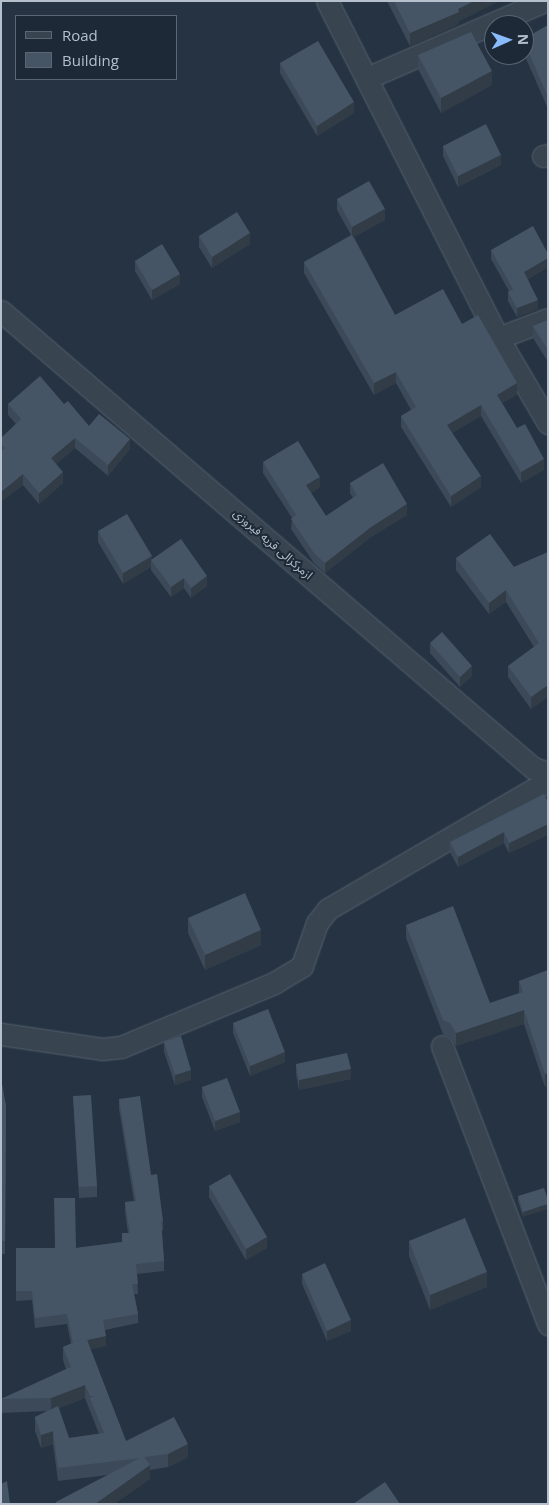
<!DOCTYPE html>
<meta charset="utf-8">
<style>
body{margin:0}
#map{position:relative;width:549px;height:1505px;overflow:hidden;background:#253342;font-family:"Open Sans","Noto Sans Arabic",sans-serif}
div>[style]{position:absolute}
.roads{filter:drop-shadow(0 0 1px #57626f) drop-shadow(0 0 1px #57626f)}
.minor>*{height:21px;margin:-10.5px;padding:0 10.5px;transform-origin:10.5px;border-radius:10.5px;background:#394451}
.wall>*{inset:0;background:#3c4958}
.shaded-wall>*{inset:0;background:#313c47}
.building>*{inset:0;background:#465566}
span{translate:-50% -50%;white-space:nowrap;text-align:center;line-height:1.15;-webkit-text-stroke:4px #1e2937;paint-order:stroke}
.street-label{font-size:12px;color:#b6bfcc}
.frame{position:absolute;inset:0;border:2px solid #b6bfcc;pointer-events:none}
.legend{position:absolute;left:15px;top:15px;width:162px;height:65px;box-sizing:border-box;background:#1e2937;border:1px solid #5b6573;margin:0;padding:6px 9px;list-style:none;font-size:15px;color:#b6bfcc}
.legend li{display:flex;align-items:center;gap:10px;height:25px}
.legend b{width:25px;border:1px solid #5b6573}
.north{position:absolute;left:484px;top:15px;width:50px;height:50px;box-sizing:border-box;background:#1e2937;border:1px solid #5b6573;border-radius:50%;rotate:88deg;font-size:14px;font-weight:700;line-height:20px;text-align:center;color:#b6bfcc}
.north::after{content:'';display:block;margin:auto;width:18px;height:22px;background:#8abcfc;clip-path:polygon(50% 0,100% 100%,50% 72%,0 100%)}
</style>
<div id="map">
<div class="roads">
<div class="minor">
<div style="left:327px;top:1px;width:378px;rotate:63.1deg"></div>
<div style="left:498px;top:338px;width:99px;rotate:59.5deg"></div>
<div style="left:367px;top:78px;width:193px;rotate:-23.5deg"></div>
<div style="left:543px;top:156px;width:5px;rotate:-11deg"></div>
<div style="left:1px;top:311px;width:701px;rotate:40.66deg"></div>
<div style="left:533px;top:768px;width:16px;rotate:18deg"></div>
<div style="left:498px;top:338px;width:53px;rotate:-20.8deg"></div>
<div style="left:1px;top:1034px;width:102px;rotate:8.4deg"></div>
<div style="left:102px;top:1049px;width:19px;rotate:-6deg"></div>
<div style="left:121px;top:1047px;width:166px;rotate:-22.7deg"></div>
<div style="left:274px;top:983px;width:33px;rotate:-31deg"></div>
<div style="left:302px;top:966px;width:46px;rotate:-70.8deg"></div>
<div style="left:317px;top:923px;width:18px;rotate:-52deg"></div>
<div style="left:328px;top:909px;width:255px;rotate:-30.2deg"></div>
<div style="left:442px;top:1046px;width:298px;rotate:69.1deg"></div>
</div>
</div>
<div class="wall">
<div style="clip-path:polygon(387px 1px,499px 1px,459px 21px,459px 24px,410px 46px)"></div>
<div style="clip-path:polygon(548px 25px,548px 109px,524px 54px,524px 39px)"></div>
<div style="clip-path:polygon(418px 55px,492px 85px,441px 113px,418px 69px)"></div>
<div style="clip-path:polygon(280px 63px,354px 113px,317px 136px,280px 73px)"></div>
<div style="clip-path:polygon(443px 146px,501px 165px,458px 187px,443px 156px)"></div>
<div style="clip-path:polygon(337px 199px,385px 220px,354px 237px,395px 315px,462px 324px,517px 395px,502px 403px,517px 428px,544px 470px,521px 483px,481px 416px,452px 433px,481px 487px,451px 507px,401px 427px,401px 416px,411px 410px,396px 383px,374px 395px,304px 273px,304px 262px,351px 235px,337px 210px)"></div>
<div style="clip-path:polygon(199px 236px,250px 244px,212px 268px,199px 247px)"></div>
<div style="clip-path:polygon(491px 250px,548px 254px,548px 267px,528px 279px,538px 309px,517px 317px,508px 301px,508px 292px,509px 291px,491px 259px)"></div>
<div style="clip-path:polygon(135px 261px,180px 284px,152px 300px,135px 271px)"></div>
<div style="clip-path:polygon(548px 320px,548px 362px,533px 338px,533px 326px)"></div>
<div style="clip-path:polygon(8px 404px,64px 404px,89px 426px,130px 449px,108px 476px,75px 448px,56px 464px,63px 483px,39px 504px,23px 485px,1px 502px,1px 438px,16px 424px,8px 415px)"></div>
<div style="clip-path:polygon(263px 462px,320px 487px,311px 493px,326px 516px,353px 498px,350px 493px,350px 483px,407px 515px,371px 537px,325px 573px,314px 563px,291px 529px,292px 518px,263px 473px)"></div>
<div style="clip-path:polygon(98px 531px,152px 559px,207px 586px,191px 598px,184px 588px,171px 597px,151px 570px,151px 567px,123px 584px,98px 542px)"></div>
<div style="clip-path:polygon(548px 552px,548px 697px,531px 709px,508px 677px,508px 666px,534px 647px,506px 602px,489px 614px,456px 570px,456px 558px,514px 567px)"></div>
<div style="clip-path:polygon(430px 643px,472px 676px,460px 687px,430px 653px)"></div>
<div style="clip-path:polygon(548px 802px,548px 835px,509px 853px,504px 843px,458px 867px,450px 852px,450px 842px)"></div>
<div style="clip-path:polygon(188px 918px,261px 945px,205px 970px,188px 933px)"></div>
<div style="clip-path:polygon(406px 925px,490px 1003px,519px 993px,519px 981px,548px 970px,548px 1086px,545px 1087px,524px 1024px,456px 1046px,450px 1037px,443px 1034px,406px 938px)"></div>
<div style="clip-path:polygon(233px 1023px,285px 1062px,250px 1076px,233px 1033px)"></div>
<div style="clip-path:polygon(164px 1042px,191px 1080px,175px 1085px,164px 1052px)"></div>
<div style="clip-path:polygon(296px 1064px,351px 1079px,299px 1090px,296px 1074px)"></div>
<div style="clip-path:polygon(1px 1079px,6px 1106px,5px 1254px,1px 1254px)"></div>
<div style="clip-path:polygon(202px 1087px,240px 1122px,215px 1131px,202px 1097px)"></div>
<div style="clip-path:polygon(73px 1096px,97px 1186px,97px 1197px,79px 1198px)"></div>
<div style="clip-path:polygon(evenodd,119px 1099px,151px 1175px,163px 1221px,163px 1230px,162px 1231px,164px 1261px,164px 1271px,137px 1274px,138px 1294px,134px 1294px,138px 1314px,138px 1323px,105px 1330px,106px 1346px,90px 1349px,126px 1441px,188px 1457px,168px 1467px,150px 1470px,150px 1479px,114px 1504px,56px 1504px,56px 1502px,108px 1475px,58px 1481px,53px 1444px,41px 1448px,35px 1431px,35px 1417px,47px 1411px,1px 1413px,1px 1399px,66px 1369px,63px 1360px,63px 1347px,71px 1344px,67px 1324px,35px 1328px,32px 1300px,16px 1301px,16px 1248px,76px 1248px,122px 1242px,122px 1233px,128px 1233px,125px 1212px,125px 1202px,134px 1201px,119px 1109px,119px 1099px,85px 1398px,99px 1434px,69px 1438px,59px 1408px,85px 1398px)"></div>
<div style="clip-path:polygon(209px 1186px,267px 1248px,246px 1260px,209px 1197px)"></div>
<div style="clip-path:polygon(518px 1196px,548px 1200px,523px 1217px,518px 1201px)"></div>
<div style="clip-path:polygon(409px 1241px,487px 1287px,430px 1310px,409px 1256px)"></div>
<div style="clip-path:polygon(302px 1274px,351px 1331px,327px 1341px,302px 1284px)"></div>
</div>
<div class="shaded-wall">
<div style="clip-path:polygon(474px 1px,499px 1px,459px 21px,459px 24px,410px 46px,410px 33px)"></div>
<div style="clip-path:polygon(492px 71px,492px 85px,441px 113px,441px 98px)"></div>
<div style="clip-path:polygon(354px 102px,354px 113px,317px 136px,317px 126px)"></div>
<div style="clip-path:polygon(501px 155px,501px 165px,458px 187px,458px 176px)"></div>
<div style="clip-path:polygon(385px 209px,385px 220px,352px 238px,352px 227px)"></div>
<div style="clip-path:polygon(250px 233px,250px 244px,212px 268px,212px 257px)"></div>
<div style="clip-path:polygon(548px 258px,548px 267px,524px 281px,524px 272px)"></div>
<div style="clip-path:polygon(180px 274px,180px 284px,152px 300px,152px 290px)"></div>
<div style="clip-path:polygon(538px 300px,538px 309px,517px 317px,517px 308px)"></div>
<div style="clip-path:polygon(396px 372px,396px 383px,374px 395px,374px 383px)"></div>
<div style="clip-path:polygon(517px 383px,517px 395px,497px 406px,497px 395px)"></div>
<div style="clip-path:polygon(481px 405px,481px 416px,447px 436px,447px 425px)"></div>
<div style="clip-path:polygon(75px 438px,75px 448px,51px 469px,51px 458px)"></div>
<div style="clip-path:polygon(130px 439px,130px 449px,108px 476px,108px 465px)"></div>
<div style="clip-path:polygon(544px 459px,544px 470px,521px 483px,521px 472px)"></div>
<div style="clip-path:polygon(63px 472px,63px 483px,39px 504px,39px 493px)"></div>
<div style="clip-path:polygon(23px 474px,23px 485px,1px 502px,1px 492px)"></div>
<div style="clip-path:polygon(481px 476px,481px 487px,451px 507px,451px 496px)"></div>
<div style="clip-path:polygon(320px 477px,320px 487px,306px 496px,306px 485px)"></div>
<div style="clip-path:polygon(407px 504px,407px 515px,371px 537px,325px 573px,325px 563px,371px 527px)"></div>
<div style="clip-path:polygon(152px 556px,152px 562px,151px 560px,151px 567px,123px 584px,123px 573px)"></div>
<div style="clip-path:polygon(207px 576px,207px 586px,191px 598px,191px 588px)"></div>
<div style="clip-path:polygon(184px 578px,184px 588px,171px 597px,171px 587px)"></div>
<div style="clip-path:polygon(506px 590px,506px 602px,489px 614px,489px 603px)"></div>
<div style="clip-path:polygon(472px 666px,472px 676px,460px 687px,460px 677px)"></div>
<div style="clip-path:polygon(548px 685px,548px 697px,531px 709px,531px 697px)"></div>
<div style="clip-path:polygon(548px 824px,548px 835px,509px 853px,509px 843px)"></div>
<div style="clip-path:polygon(504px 832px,504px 843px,458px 867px,458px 857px)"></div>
<div style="clip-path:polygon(261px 930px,261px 945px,205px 970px,205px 955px)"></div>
<div style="clip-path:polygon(524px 1010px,524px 1024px,456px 1046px,456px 1033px)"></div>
<div style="clip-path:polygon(285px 1052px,285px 1062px,250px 1076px,250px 1066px)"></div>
<div style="clip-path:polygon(351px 1069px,351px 1079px,299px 1090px,299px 1080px)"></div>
<div style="clip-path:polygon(191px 1070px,191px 1080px,175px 1085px,175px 1075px)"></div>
<div style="clip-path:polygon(548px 1073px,548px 1086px,545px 1087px,545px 1074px)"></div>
<div style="clip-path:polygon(240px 1112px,240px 1122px,215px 1131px,215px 1121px)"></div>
<div style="clip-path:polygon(548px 1204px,548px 1209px,523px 1217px,523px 1212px)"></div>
<div style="clip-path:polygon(267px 1237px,267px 1248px,246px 1260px,246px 1249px)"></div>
<div style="clip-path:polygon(487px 1272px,487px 1287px,430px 1310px,430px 1295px)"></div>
<div style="clip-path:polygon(351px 1320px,351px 1331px,327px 1341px,327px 1331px)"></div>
<div style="clip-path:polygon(106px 1336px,106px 1346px,73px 1353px,73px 1343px)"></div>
<div style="clip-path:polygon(85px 1385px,85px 1398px,51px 1411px,51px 1398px)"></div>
<div style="clip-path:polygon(53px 1431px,53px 1444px,41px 1448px,41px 1435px)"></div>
<div style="clip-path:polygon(188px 1444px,188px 1457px,168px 1467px,168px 1454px)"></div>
<div style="clip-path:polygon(150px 1465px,150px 1479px,114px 1504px,95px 1504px)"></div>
</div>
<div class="building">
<div style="clip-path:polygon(394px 1px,474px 1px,458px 9px,459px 12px,410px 33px)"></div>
<div style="clip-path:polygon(548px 25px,548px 97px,524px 42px,524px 39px)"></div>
<div style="clip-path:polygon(471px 32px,492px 71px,441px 98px,418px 55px)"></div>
<div style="clip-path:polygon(318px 41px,354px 102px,317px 126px,280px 63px)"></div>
<div style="clip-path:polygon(486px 124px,501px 155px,458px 176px,443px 146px)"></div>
<div style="clip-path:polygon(369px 181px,385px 209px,352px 227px,337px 199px)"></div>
<div style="clip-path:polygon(237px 212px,250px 233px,212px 257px,199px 236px)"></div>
<div style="clip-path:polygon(533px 226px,548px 254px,548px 258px,524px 272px,538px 300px,517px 308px,508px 292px,513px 289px,491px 250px)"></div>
<div style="clip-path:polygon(352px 235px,395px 315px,443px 289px,462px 324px,478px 315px,517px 383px,497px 395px,517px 428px,525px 424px,544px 459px,521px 472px,481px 405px,447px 425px,481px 476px,451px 496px,401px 416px,416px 407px,396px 372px,374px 383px,304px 262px)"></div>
<div style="clip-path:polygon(162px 244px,180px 274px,152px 290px,135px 261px)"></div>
<div style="clip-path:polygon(548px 320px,548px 350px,533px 326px)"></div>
<div style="clip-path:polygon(40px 376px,64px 404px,68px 401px,89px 426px,99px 414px,130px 439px,108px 465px,75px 438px,51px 458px,63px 472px,39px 493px,23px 474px,1px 492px,1px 451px,5px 448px,1px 444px,1px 438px,21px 419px,8px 404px)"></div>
<div style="clip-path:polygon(298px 441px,320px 477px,306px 485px,326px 516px,357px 495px,350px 483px,383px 463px,407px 504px,371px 527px,325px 563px,314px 553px,291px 519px,296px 515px,263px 462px)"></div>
<div style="clip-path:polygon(127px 514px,152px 556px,123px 573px,98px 531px)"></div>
<div style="clip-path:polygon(490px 534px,514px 567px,548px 552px,548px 685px,531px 697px,508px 666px,539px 643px,506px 590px,489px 603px,456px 558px)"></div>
<div style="clip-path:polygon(181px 539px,207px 576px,191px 588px,184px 578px,171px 587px,151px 560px)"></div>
<div style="clip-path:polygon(442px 632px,472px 666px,460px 677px,430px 643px)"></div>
<div style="clip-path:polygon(544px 794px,548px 802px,548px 824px,509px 843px,504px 832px,458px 857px,450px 842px)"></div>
<div style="clip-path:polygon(245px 893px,261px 930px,205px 955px,188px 918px)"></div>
<div style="clip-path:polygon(453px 906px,490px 1003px,523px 992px,519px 981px,548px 970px,548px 1073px,545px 1074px,524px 1010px,456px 1033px,450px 1023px,443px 1020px,406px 925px)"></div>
<div style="clip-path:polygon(268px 1009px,285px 1052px,250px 1066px,233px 1023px)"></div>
<div style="clip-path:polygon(181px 1036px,191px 1070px,175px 1075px,164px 1042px)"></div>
<div style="clip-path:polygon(347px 1053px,351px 1069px,299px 1080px,296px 1064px)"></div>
<div style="clip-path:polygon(227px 1078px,240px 1112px,215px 1121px,202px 1087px)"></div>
<div style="clip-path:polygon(1px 1079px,6px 1106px,5px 1241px,1px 1241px)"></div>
<div style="clip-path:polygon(91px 1095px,97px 1186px,79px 1187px,73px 1096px)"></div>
<div style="clip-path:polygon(140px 1096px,151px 1175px,157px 1174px,163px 1221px,161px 1221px,164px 1261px,136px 1264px,138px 1284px,132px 1284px,138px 1314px,103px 1320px,106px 1336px,87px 1340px,86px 1337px,73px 1343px,67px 1314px,35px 1318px,32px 1291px,16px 1291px,16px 1248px,55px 1248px,54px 1198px,75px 1198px,76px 1248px,122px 1242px,122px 1233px,130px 1233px,125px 1202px,136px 1201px,119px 1099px)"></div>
<div style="clip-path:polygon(230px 1174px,267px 1237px,246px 1249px,209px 1186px)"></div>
<div style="clip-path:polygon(544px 1188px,548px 1200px,548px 1204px,523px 1212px,518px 1196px)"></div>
<div style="clip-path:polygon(465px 1218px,487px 1272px,430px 1295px,409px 1241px)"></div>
<div style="clip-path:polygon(325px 1263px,351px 1320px,327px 1331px,302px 1274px)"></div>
<div style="clip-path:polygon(86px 1337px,126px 1441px,174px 1417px,188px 1444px,168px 1454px,144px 1457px,150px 1465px,95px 1504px,57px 1504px,56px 1502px,140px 1458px,58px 1468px,53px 1431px,41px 1435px,35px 1417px,58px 1406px,69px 1438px,104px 1433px,90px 1398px,94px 1396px,90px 1396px,85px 1385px,51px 1398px,1px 1399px,71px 1367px,63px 1347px)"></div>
<div style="clip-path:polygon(7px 1481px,10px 1504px,1px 1504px,1px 1484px)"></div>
<div style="clip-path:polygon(385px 1482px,400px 1504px,353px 1504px)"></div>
</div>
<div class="street-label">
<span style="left:273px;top:544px;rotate:41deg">ازمرکزالی قریه فیروزی</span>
</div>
<div class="frame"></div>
<ul class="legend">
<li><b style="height:6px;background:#394451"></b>Road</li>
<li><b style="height:14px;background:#465566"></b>Building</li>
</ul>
<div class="north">N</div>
</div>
